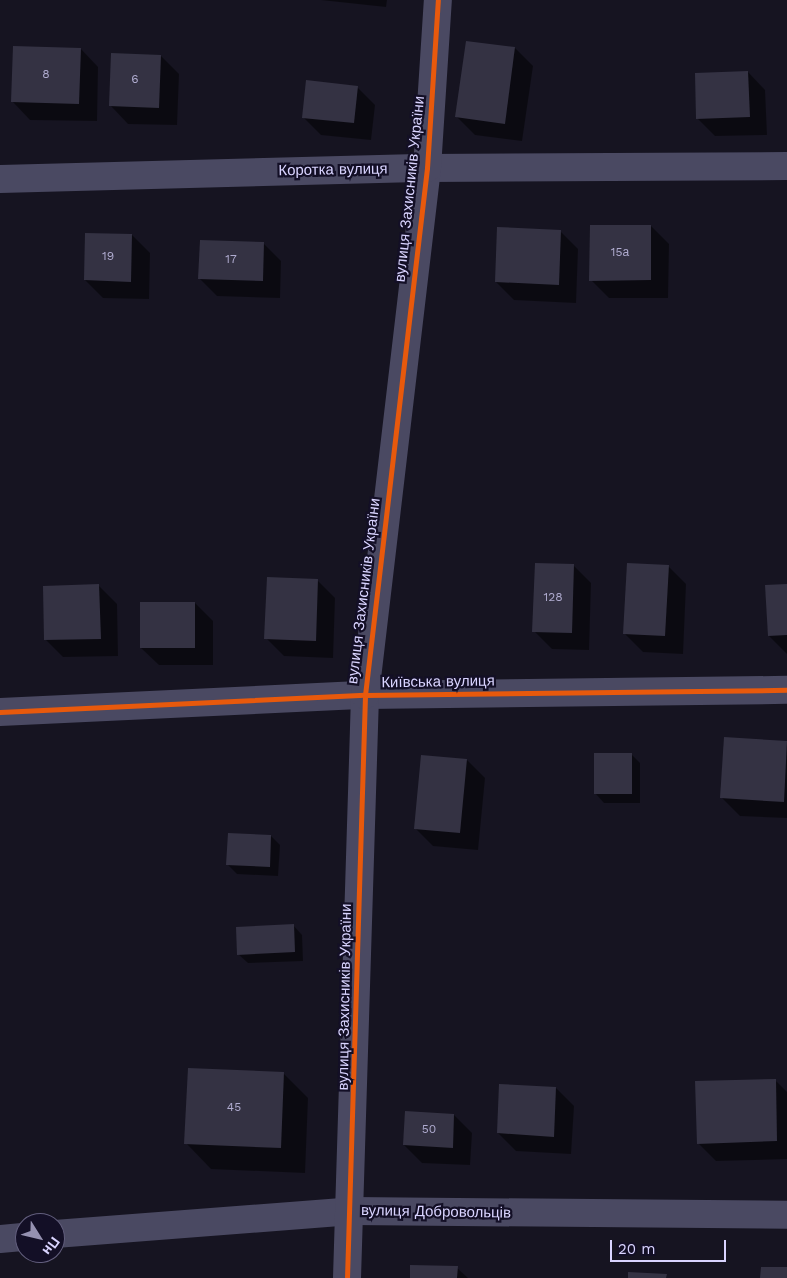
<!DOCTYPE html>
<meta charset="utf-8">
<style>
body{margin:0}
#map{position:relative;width:787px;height:1278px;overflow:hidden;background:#161421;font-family:"Work Sans",sans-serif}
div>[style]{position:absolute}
.shadow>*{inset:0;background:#0007}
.building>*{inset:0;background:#343243}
.street>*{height:28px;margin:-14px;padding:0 14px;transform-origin:14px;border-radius:14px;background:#4a4962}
.cycleway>*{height:5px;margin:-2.5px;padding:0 2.5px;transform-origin:2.5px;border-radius:2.5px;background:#e8590c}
span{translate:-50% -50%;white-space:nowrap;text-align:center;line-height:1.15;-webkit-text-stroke:4.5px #130f26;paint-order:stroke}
.number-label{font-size:12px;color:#b0acd0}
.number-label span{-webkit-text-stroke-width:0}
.street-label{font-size:15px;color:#d9d4ff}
.north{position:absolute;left:15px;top:1213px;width:50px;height:50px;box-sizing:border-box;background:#130f26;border:1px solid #625e7d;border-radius:50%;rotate:126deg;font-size:14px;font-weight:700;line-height:20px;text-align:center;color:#d9d4ff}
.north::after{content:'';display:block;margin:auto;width:18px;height:22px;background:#9591b1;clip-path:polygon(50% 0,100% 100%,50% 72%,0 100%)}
.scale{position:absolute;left:610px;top:1240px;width:116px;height:22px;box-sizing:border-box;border:2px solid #d9d4ff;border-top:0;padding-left:6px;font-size:15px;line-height:18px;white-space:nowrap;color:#d9d4ff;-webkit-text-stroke:4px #130f26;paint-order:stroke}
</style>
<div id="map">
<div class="shadow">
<div style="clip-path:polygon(321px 0,387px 0,386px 7px)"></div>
<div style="clip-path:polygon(515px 48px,533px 66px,522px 141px,475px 135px,457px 117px)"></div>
<div style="clip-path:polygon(81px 49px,98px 67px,97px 121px,30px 120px,13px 102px)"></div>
<div style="clip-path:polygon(161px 56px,179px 74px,177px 125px,128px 124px,111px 106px)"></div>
<div style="clip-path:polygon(748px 72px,765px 90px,767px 135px,715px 136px,697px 118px)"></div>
<div style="clip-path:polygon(357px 87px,375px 105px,371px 140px,321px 135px,303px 117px)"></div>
<div style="clip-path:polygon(651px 226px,669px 244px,668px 298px,609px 298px,591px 280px)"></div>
<div style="clip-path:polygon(560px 231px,578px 249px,576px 303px,514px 300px,496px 282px)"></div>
<div style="clip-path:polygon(132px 235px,150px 253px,149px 299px,103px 298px,85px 280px)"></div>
<div style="clip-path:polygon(263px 243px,281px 261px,280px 298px,217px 296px,199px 278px)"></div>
<div style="clip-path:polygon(573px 565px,591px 583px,589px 650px,552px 649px,534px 631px)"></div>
<div style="clip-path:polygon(668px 566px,686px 584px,683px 654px,643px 652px,625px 634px)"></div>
<div style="clip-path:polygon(317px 580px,335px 598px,333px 658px,284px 656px,266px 638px)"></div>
<div style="clip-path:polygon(787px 585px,787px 654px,769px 636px)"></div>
<div style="clip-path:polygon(99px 586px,117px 604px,118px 656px,63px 657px,46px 640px)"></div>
<div style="clip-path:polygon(195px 603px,213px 621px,213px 665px,159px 665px,141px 648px)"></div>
<div style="clip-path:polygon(725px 738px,787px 742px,787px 818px,740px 816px,722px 798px)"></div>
<div style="clip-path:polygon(631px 754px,640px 763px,640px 803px,604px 803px,595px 793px)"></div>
<div style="clip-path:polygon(467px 760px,485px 778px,478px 850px,433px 846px,415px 828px)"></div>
<div style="clip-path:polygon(271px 836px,280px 845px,278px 876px,237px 874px,228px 865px)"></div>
<div style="clip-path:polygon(293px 925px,302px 935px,303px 961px,248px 963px,238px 954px)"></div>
<div style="clip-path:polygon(283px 1073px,308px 1098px,305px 1173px,211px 1169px,186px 1143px)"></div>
<div style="clip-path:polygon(775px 1080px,787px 1092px,787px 1159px,716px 1161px,698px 1143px)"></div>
<div style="clip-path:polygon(556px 1088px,574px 1106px,571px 1154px,516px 1151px,498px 1133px)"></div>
<div style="clip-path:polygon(454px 1115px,472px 1133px,470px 1165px,422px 1163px,404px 1145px)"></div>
<div style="clip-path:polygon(457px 1268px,468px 1278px,411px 1278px)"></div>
</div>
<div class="building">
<div style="clip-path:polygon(466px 41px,515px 47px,505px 124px,455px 117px)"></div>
<div style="clip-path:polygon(13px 46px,81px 48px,79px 104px,11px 102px)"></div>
<div style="clip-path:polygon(111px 53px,161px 55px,159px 108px,109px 106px)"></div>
<div style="clip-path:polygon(748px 71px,750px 117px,696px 119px,695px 73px)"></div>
<div style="clip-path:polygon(306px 80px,358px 86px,354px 123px,302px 118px)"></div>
<div style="clip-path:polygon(590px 225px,651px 225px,651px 280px,589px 281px)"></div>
<div style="clip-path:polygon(497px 227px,561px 230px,559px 285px,495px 282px)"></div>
<div style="clip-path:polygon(85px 233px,132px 234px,131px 282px,84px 280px)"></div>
<div style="clip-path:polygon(200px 240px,264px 242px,263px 281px,198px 279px)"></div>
<div style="clip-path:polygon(535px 563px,574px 564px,572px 633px,532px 632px)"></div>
<div style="clip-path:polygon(627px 563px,669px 565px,665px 636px,623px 634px)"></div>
<div style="clip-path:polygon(267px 577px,318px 579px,316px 641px,264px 639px)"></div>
<div style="clip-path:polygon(99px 584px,101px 639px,44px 640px,43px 586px)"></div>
<div style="clip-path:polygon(787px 584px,787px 635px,768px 636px,765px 585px)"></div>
<div style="clip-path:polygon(140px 602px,195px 602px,195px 648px,140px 648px)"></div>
<div style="clip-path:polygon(724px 737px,787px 741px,784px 802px,720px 798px)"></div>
<div style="clip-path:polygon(594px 753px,632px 753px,632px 794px,594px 794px)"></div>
<div style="clip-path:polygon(421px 755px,467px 759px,460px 833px,414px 829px)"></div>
<div style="clip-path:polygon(228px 833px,271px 835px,270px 867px,226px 865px)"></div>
<div style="clip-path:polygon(294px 924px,295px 952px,237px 955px,236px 927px)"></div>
<div style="clip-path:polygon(188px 1068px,284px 1072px,281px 1148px,184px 1144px)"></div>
<div style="clip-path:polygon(776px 1079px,777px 1141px,697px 1144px,695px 1081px)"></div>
<div style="clip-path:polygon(499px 1084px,556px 1087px,554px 1137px,497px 1133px)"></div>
<div style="clip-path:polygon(405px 1111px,454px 1114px,453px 1148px,403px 1145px)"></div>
<div style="clip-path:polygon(410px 1265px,458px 1266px,457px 1278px,410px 1278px)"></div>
<div style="clip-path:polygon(761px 1267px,787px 1267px,787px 1278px,760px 1278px)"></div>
<div style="clip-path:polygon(628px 1272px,667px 1274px,666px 1278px,628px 1278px)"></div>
</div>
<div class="street">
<div style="left:0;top:179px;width:427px;rotate:-1.5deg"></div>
<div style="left:427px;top:168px;width:360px;rotate:-0.3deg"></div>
<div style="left:0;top:712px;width:365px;rotate:-2.7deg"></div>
<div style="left:365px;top:695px;width:422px;rotate:-0.7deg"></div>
<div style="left:55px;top:1234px;width:298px;rotate:-4.4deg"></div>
<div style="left:352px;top:1211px;width:435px;rotate:0.5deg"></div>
<div style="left:0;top:1239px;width:25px;rotate:-5deg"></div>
<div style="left:347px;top:1278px;width:583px;rotate:-88.23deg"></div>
<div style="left:365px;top:695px;width:531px;rotate:-83.29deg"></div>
<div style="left:427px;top:168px;width:168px;rotate:-86.3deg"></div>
</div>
<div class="cycleway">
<div style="left:0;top:712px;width:365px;rotate:-2.7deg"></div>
<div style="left:365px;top:695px;width:422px;rotate:-0.7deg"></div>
<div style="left:347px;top:1278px;width:583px;rotate:-88.23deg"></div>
<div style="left:365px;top:695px;width:531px;rotate:-83.29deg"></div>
<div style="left:427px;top:168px;width:168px;rotate:-86.3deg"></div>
</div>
<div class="number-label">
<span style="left:46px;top:75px">8</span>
<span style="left:135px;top:80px">6</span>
<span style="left:620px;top:253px">15а</span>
<span style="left:108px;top:257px">19</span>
<span style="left:231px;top:260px">17</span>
<span style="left:553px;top:598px">128</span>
<span style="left:234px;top:1108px">45</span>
<span style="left:429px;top:1130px">50</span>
</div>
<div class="street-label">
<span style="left:333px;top:170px;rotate:-1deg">Коротка вулиця</span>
<span style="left:410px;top:189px;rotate:-84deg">вулиця Захисників України</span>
<span style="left:364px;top:591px;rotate:-83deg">вулиця Захисників України</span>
<span style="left:438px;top:682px;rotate:-1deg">Київська вулиця</span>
<span style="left:345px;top:997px;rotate:-89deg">вулиця Захисників України</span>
<span style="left:436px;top:1212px;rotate:1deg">вулиця Добровольців</span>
</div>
<div class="north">Пн</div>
<div class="scale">20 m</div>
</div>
